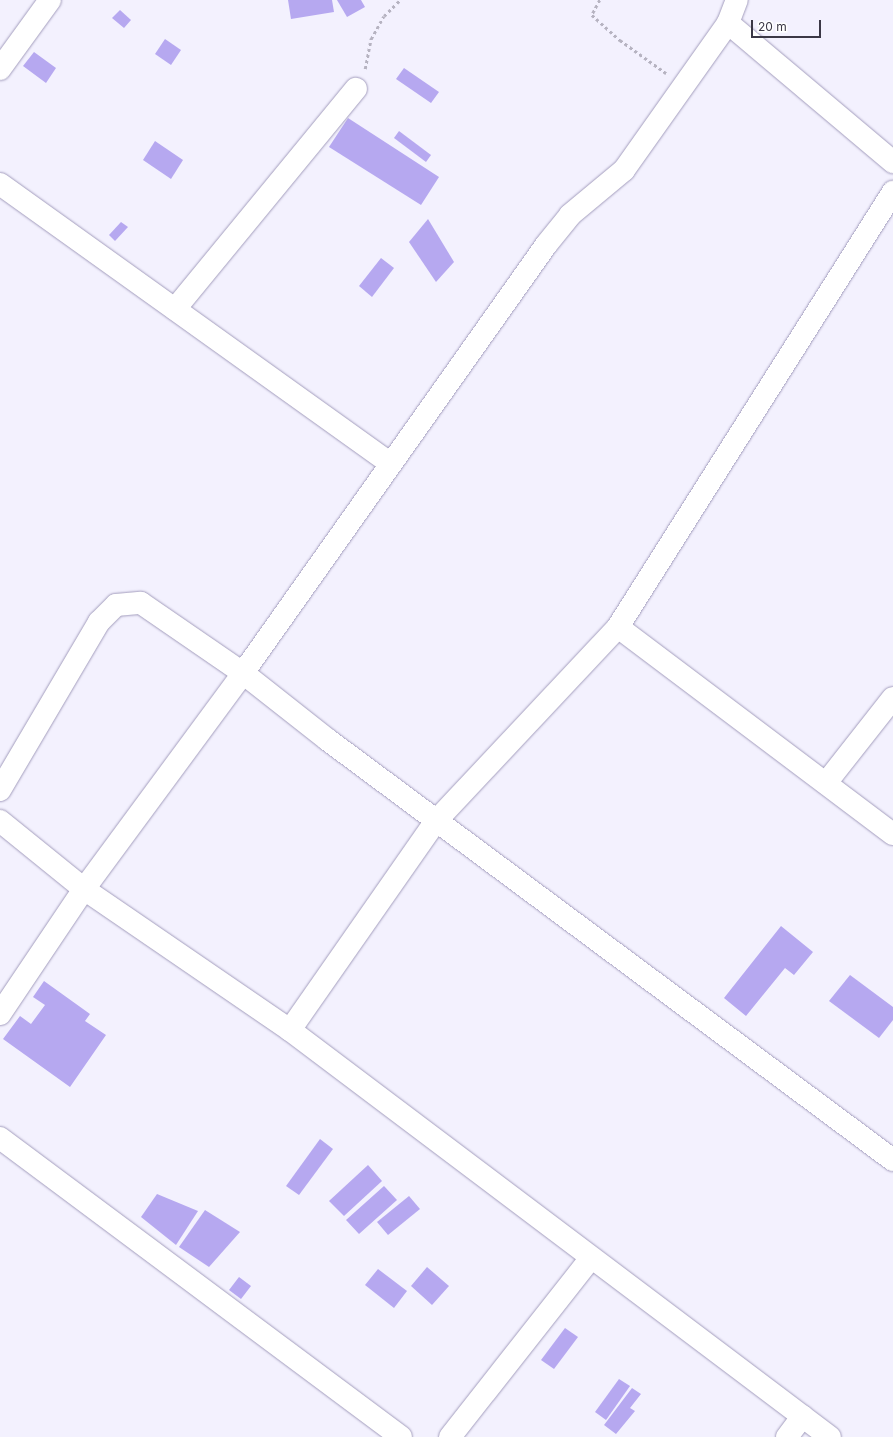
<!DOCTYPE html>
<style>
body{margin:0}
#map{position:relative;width:893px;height:1437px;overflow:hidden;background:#f3f1fe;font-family:Inter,sans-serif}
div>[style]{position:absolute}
.building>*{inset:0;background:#b6a8f0}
.path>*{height:2.5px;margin-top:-1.25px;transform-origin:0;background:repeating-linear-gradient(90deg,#b6b3c1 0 3px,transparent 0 6px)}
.roads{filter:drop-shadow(0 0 1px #a39dbd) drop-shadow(0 0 1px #a39dbd)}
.minor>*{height:22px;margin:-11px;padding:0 11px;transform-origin:11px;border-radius:11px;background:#fff}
span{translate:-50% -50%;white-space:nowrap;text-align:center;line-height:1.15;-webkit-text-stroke:3px #fff;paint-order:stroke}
.scale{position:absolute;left:751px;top:20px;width:70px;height:18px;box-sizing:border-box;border:2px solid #3b3846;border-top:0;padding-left:5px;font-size:12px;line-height:14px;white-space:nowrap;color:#3b3846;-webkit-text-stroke:3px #fff;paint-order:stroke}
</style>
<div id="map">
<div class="building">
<div style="clip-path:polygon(288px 0,332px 0,334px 12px,291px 19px)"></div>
<div style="clip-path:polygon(337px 0,361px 0,365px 7px,347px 17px)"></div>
<div style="clip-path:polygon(120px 10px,131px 20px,124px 28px,112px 18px)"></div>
<div style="clip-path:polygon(165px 39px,181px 50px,171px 65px,155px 54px)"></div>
<div style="clip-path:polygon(34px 52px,56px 68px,46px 83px,23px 66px)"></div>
<div style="clip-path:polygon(404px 68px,439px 92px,431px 103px,396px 79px)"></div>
<div style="clip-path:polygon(348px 118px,439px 177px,421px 205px,329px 147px)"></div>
<div style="clip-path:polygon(399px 131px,431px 155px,426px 162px,394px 138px)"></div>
<div style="clip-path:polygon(155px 141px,183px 160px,171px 179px,143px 160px)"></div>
<div style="clip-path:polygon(428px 219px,454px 262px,436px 282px,409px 242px)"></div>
<div style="clip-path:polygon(121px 222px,128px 227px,115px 241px,109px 235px)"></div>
<div style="clip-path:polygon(381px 258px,394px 268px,372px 297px,359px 286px)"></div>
<div style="clip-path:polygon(781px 926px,813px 952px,794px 975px,785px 968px,746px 1016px,724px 998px)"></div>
<div style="clip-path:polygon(850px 975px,893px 1007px,893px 1020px,879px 1038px,829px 1001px)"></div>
<div style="clip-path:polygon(44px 981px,90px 1014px,85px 1021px,106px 1035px,70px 1087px,3px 1039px,20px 1016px,31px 1024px,45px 1005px,33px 997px)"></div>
<div style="clip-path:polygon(320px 1139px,333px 1149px,299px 1195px,286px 1186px)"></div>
<div style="clip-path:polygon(368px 1165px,382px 1181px,344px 1216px,329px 1201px)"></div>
<div style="clip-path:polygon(384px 1186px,397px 1200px,359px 1234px,346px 1220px)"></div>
<div style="clip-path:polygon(157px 1194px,198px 1211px,176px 1245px,141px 1217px)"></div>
<div style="clip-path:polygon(409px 1196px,420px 1209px,388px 1235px,377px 1222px)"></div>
<div style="clip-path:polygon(205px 1210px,240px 1232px,209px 1267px,179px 1247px)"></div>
<div style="clip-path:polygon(427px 1267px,449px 1286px,432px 1305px,411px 1286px)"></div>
<div style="clip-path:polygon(378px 1269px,407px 1291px,394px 1308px,365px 1285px)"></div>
<div style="clip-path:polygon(239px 1277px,251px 1286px,241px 1299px,229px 1290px)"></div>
<div style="clip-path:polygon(565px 1328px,578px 1337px,554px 1369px,541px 1360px)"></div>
<div style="clip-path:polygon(619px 1379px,630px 1386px,606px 1420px,595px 1412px)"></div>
<div style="clip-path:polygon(632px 1388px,641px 1394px,630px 1408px,635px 1411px,616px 1434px,604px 1425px)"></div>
</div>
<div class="path">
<div style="left:600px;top:0;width:17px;rotate:118deg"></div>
<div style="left:592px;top:15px;width:38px;rotate:42deg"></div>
<div style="left:620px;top:40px;width:57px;rotate:35.7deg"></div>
<div style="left:365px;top:69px;width:31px;rotate:-79deg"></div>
<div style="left:371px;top:39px;width:26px;rotate:-61deg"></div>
<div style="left:384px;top:16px;width:23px;rotate:-45deg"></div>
</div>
<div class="roads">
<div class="minor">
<div style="left:728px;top:23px;width:216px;rotate:40.1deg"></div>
<div style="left:0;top:69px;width:85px;rotate:-54.1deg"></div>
<div style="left:0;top:184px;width:479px;rotate:35.6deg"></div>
<div style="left:175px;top:309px;width:285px;rotate:-50.6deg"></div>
<div style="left:618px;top:627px;width:344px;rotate:37deg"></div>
<div style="left:826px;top:783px;width:108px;rotate:-51.8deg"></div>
<div style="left:0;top:790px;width:195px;rotate:-59.5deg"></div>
<div style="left:99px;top:622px;width:24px;rotate:-45deg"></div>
<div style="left:116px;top:605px;width:25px;rotate:-5deg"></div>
<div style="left:141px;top:603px;width:124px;rotate:34.5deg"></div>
<div style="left:243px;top:673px;width:108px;rotate:38.2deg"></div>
<div style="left:328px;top:740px;width:704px;rotate:36.63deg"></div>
<div style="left:0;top:821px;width:108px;rotate:39deg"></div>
<div style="left:84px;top:889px;width:250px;rotate:34.4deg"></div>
<div style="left:290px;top:1030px;width:676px;rotate:37.01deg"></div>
<div style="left:0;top:1014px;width:151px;rotate:-56.1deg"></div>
<div style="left:84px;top:889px;width:268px;rotate:-53.6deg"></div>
<div style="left:243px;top:673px;width:524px;rotate:-54.7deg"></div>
<div style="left:546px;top:245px;width:38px;rotate:-51deg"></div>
<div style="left:570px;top:215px;width:70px;rotate:-39.8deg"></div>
<div style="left:624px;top:170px;width:180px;rotate:-54.7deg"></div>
<div style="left:728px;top:23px;width:25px;rotate:-69deg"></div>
<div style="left:290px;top:1030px;width:255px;rotate:-55.1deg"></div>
<div style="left:436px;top:821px;width:266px;rotate:-46.8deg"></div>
<div style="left:618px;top:627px;width:515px;rotate:-57.7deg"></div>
<div style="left:0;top:1138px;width:500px;rotate:36.71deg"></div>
<div style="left:450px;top:1437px;width:228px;rotate:-51.8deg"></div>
<div style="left:787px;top:1437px;width:26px;rotate:-53deg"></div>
</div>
</div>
<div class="scale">20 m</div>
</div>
